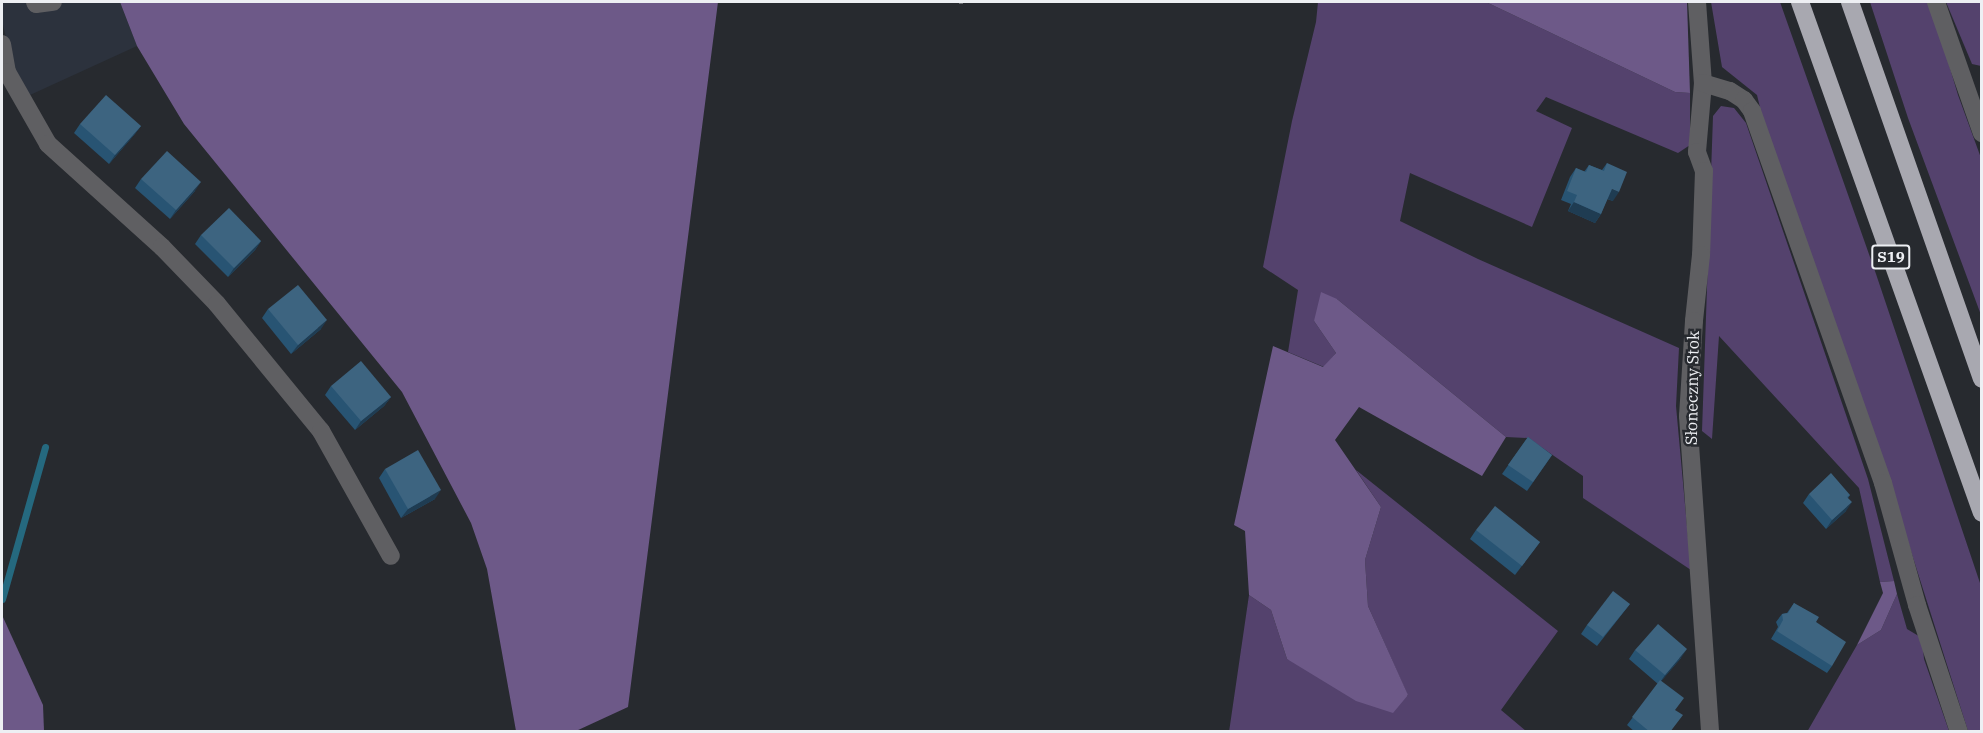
<!DOCTYPE html>
<meta charset="utf-8">
<style>
body{margin:0}
#map{position:relative;width:1983px;height:733px;overflow:hidden;background:#272a2f;font-family:"IBM Plex Serif",serif}
div>[style]{position:absolute}
.built>*{inset:0;background:#2c323d}
.green>*{inset:0;background:#54426d}
.forest>*{inset:0;background:#6d5988}
.stream>*{height:7px;margin:-3.5px;padding:0 3.5px;transform-origin:3.5px;border-radius:3.5px;background:#25697f}
.path>*{height:4px;margin-top:-2px;transform-origin:0;background:repeating-linear-gradient(90deg,#6c6e73 0 4.5px,transparent 0 9px)}
.minor>*{height:18px;margin:-9px;padding:0 9px;transform-origin:9px;border-radius:9px;background:#5f5f62}
.highway>*{height:18px;margin:-9px;padding:0 9px;transform-origin:9px;border-radius:9px;background:#a8a8b0}
.wall>*{inset:0;background:#285473}
.shaded-wall>*{inset:0;background:#1f3c52}
.building>*{inset:0;background:#3d6480}
span{translate:-50% -50%;white-space:nowrap;text-align:center;line-height:1.15;-webkit-text-stroke:5px #272a2f;paint-order:stroke}
.shield-label span{padding:2px 4px;background:#272a2f;border:2px solid;border-radius:4px;-webkit-text-stroke-width:0}
.shield-label{font-size:15px;color:#edeff3;font-weight:700}
.street-label{font-size:16px;color:#edeff3}
.frame{position:absolute;inset:0;border:3px solid #edeff3;pointer-events:none}
</style>
<div id="map">
<div class="built">
<div style="clip-path:polygon(2px 2px,120px 2px,137px 46px,30px 95px,13px 66px,2px 21px)"></div>
</div>
<div class="green">
<div style="clip-path:polygon(1318px 2px,1486px 2px,1675px 92px,1690px 93px,1690px 145px,1678px 153px,1546px 97px,1536px 111px,1572px 128px,1532px 227px,1410px 173px,1400px 221px,1478px 259px,1679px 348px,1676px 406px,1691px 570px,1583px 498px,1583px 476px,1528px 438px,1506px 437px,1337px 299px,1314px 321px,1336px 353px,1324px 367px,1288px 352px,1298px 290px,1263px 267px,1292px 121px,1316px 22px)"></div>
<div style="clip-path:polygon(1711px 2px,1780px 2px,1876px 274px,1981px 586px,1981px 731px,1968px 731px,1883px 463px,1763px 120px,1757px 95px,1722px 67px)"></div>
<div style="clip-path:polygon(1870px 2px,1929px 2px,1936px 21px,1958px 95px,1981px 158px,1981px 315px,1908px 118px)"></div>
<div style="clip-path:polygon(1946px 2px,1981px 2px,1981px 66px,1972px 64px)"></div>
<div style="clip-path:polygon(1721px 106px,1734px 108px,1746px 123px,1868px 479px,1894px 581px,1880px 582px,1859px 488px,1719px 336px,1712px 439px,1702px 431px,1713px 116px)"></div>
<div style="clip-path:polygon(1356px 470px,1558px 631px,1501px 710px,1526px 731px,1229px 732px,1249px 595px,1271px 610px,1287px 659px,1408px 696px,1368px 606px,1365px 560px,1381px 507px)"></div>
<div style="clip-path:polygon(1897px 594px,1907px 629px,1922px 638px,1924px 659px,1949px 731px,1807px 732px,1857px 645px,1881px 630px)"></div>
</div>
<div class="forest">
<div style="clip-path:polygon(120px 2px,718px 2px,628px 707px,576px 731px,516px 731px,487px 569px,471px 523px,402px 392px,184px 124px,137px 46px)"></div>
<div style="clip-path:polygon(1486px 2px,1687px 2px,1690px 93px,1675px 92px)"></div>
<div style="clip-path:polygon(1321px 292px,1337px 299px,1506px 437px,1482px 476px,1359px 407px,1335px 440px,1381px 507px,1365px 560px,1368px 606px,1408px 695px,1393px 713px,1356px 701px,1287px 659px,1271px 610px,1249px 595px,1245px 531px,1234px 525px,1273px 346px,1323px 367px,1336px 353px,1314px 321px)"></div>
<div style="clip-path:polygon(1894px 581px,1897px 594px,1881px 630px,1857px 645px,1883px 593px,1880px 582px)"></div>
<div style="clip-path:polygon(2px 615px,43px 705px,44px 731px,2px 731px)"></div>
</div>
<div class="stream">
<div style="left:2px;top:599px;width:158px;rotate:-74.2deg"></div>
</div>
<div class="path">
<div style="left:961px;top:4px;width:2px;rotate:-90deg"></div>
</div>
<div class="minor">
<div style="left:35px;top:2px;width:2px;rotate:63deg"></div>
<div style="left:36px;top:4px;width:17px;rotate:-7deg"></div>
<div style="left:1697px;top:2px;width:81px;rotate:85.8deg"></div>
<div style="left:1703px;top:83px;width:69px;rotate:95deg"></div>
<div style="left:1697px;top:152px;width:20px;rotate:70deg"></div>
<div style="left:1704px;top:171px;width:84px;rotate:92deg"></div>
<div style="left:1701px;top:255px;width:66px;rotate:96.1deg"></div>
<div style="left:1694px;top:321px;width:95px;rotate:93.6deg"></div>
<div style="left:1688px;top:416px;width:317px;rotate:86deg"></div>
<div style="left:1936px;top:2px;width:139px;rotate:70.7deg"></div>
<div style="left:2px;top:44px;width:28px;rotate:80deg"></div>
<div style="left:7px;top:72px;width:83px;rotate:60.3deg"></div>
<div style="left:48px;top:144px;width:154px;rotate:42.1deg"></div>
<div style="left:162px;top:247px;width:79px;rotate:46deg"></div>
<div style="left:217px;top:304px;width:164px;rotate:50.7deg"></div>
<div style="left:321px;top:431px;width:143px;rotate:60.8deg"></div>
<div style="left:1703px;top:83px;width:28px;rotate:17deg"></div>
<div style="left:1730px;top:91px;width:17px;rotate:33deg"></div>
<div style="left:1744px;top:100px;width:14px;rotate:54deg"></div>
<div style="left:1752px;top:111px;width:394px;rotate:70.6deg"></div>
<div style="left:1883px;top:483px;width:127px;rotate:74.4deg"></div>
<div style="left:1917px;top:605px;width:134px;rotate:71.7deg"></div>
</div>
<div class="highway">
<div style="left:1800px;top:2px;width:542px;rotate:70.4deg"></div>
<div style="left:1850px;top:2px;width:399px;rotate:70.7deg"></div>
</div>
<div class="wall">
<div style="clip-path:polygon(80px 124px,141px 126px,134px 135px,109px 164px,74px 133px)"></div>
<div style="clip-path:polygon(1607px 163px,1613px 201px,1607px 199px,1601px 214px,1595px 223px,1568px 211px,1571px 204px,1561px 200px,1570px 177px,1576px 168px,1584px 172px,1589px 165px,1602px 170px)"></div>
<div style="clip-path:polygon(141px 179px,195px 191px,170px 219px,135px 188px)"></div>
<div style="clip-path:polygon(201px 235px,261px 241px,255px 250px,228px 277px,195px 244px)"></div>
<div style="clip-path:polygon(268px 309px,321px 329px,291px 354px,262px 318px)"></div>
<div style="clip-path:polygon(331px 386px,391px 397px,384px 406px,355px 430px,325px 395px)"></div>
<div style="clip-path:polygon(1528px 437px,1552px 455px,1527px 491px,1502px 474px)"></div>
<div style="clip-path:polygon(385px 469px,435px 499px,401px 518px,379px 478px)"></div>
<div style="clip-path:polygon(1809px 494px,1850px 495px,1848px 498px,1846px 511px,1826px 529px,1803px 503px)"></div>
<div style="clip-path:polygon(1476px 530px,1540px 542px,1515px 575px,1470px 539px)"></div>
<div style="clip-path:polygon(1794px 603px,1816px 622px,1832px 666px,1827px 673px,1771px 639px,1778px 627px,1776px 622px,1782px 614px,1787px 613px)"></div>
<div style="clip-path:polygon(1630px 604px,1597px 646px,1581px 634px,1587px 625px)"></div>
<div style="clip-path:polygon(1635px 650px,1681px 658px,1661px 681px,1675px 710px,1671px 732px,1635px 732px,1627px 725px,1658px 684px,1629px 659px)"></div>
</div>
<div class="shaded-wall">
<div style="clip-path:polygon(141px 126px,134px 135px,109px 164px,115px 155px)"></div>
<div style="clip-path:polygon(201px 182px,195px 191px,170px 219px,176px 210px)"></div>
<div style="clip-path:polygon(1612px 189px,1619px 192px,1613px 201px,1605px 198px)"></div>
<div style="clip-path:polygon(1574px 202px,1601px 214px,1595px 223px,1568px 211px)"></div>
<div style="clip-path:polygon(261px 241px,255px 250px,228px 277px,234px 268px)"></div>
<div style="clip-path:polygon(327px 320px,321px 329px,291px 354px,298px 345px)"></div>
<div style="clip-path:polygon(391px 397px,384px 406px,355px 430px,361px 421px)"></div>
<div style="clip-path:polygon(441px 490px,435px 499px,401px 518px,408px 509px)"></div>
<div style="clip-path:polygon(1852px 502px,1846px 511px,1826px 529px,1832px 520px)"></div>
<div style="clip-path:polygon(1687px 649px,1681px 658px,1659px 684px,1665px 675px)"></div>
</div>
<div class="building">
<div style="clip-path:polygon(106px 95px,141px 126px,115px 155px,80px 124px)"></div>
<div style="clip-path:polygon(167px 151px,201px 182px,176px 210px,141px 179px)"></div>
<div style="clip-path:polygon(1607px 163px,1627px 172px,1619px 192px,1612px 189px,1601px 214px,1574px 202px,1577px 195px,1567px 191px,1576px 168px,1586px 172px,1589px 165px,1604px 171px)"></div>
<div style="clip-path:polygon(229px 208px,261px 241px,234px 268px,201px 235px)"></div>
<div style="clip-path:polygon(298px 285px,327px 320px,298px 345px,268px 309px)"></div>
<div style="clip-path:polygon(361px 361px,391px 397px,361px 421px,331px 386px)"></div>
<div style="clip-path:polygon(1528px 437px,1552px 455px,1533px 482px,1508px 465px)"></div>
<div style="clip-path:polygon(418px 450px,441px 490px,408px 509px,385px 469px)"></div>
<div style="clip-path:polygon(1831px 473px,1850px 495px,1847px 497px,1852px 502px,1832px 520px,1809px 494px)"></div>
<div style="clip-path:polygon(1495px 506px,1540px 542px,1522px 566px,1476px 530px)"></div>
<div style="clip-path:polygon(1613px 591px,1630px 604px,1603px 637px,1587px 625px)"></div>
<div style="clip-path:polygon(1794px 603px,1819px 617px,1816px 622px,1846px 642px,1832px 666px,1777px 631px,1783px 620px,1782px 614px,1788px 613px)"></div>
<div style="clip-path:polygon(1658px 624px,1687px 649px,1665px 675px,1635px 650px)"></div>
<div style="clip-path:polygon(1660px 680px,1684px 698px,1675px 710px,1683px 715px,1670px 732px,1650px 732px,1632px 717px)"></div>
</div>
<div class="shield-label">
<span style="left:1891px;top:257px">S19</span>
</div>
<div class="street-label">
<span style="left:1692px;top:388px;rotate:-89deg">Słoneczny Stok</span>
</div>
<div class="frame"></div>
</div>
